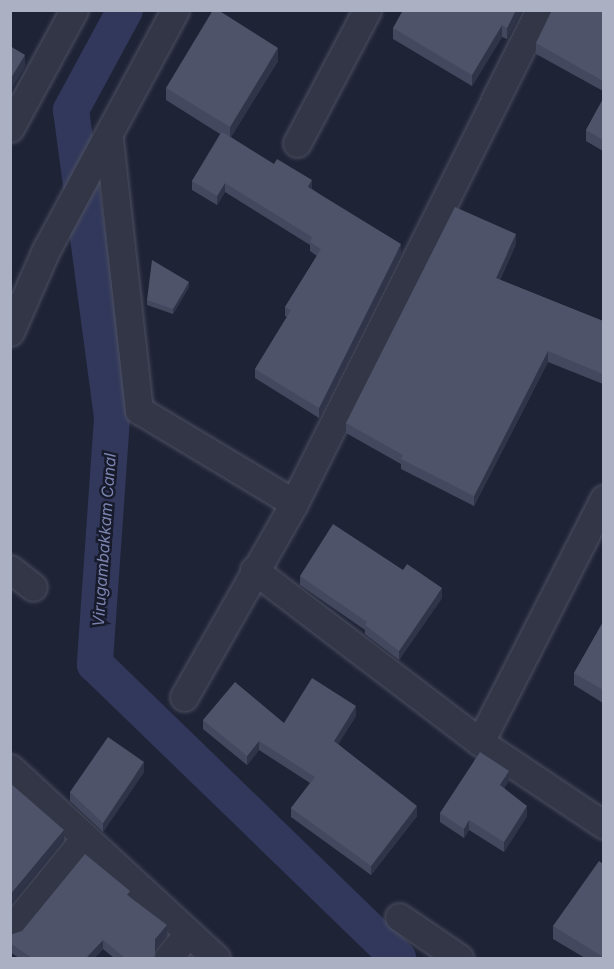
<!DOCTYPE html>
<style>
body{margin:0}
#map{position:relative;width:614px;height:969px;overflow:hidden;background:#1f2336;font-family:Inter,sans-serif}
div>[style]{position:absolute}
.canal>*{height:36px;margin:-18px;padding:0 18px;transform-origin:18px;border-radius:18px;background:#31385b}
.roads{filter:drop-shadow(0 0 2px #4d5061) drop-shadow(0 0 2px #4d5061)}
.minor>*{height:27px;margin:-13.5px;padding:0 13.5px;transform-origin:13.5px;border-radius:13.5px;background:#333646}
.wall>*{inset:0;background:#43485e}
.shaded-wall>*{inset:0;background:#303449}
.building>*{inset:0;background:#4e5369}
span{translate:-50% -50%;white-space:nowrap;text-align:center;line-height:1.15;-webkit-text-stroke:5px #181b2b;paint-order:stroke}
.water-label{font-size:16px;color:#7c85b1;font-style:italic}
.frame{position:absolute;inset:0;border:12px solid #acb0c3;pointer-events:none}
</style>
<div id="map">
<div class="canal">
<div style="left:125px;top:10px;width:114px;rotate:118.4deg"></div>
<div style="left:71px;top:110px;width:311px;rotate:82.4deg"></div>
<div style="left:112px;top:418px;width:247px;rotate:94deg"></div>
<div style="left:95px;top:664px;width:422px;rotate:44.1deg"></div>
</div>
<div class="roads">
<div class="minor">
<div style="left:10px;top:128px;width:134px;rotate:-61.5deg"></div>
<div style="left:109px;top:139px;width:273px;rotate:83.7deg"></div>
<div style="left:139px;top:410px;width:181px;rotate:31deg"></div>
<div style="left:297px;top:143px;width:150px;rotate:-62.2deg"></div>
<div style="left:10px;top:332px;width:90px;rotate:-66.3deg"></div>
<div style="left:46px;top:250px;width:272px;rotate:-61.7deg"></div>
<div style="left:10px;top:569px;width:29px;rotate:38deg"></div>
<div style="left:254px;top:570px;width:284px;rotate:37.3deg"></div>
<div style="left:480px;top:742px;width:149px;rotate:33.8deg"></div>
<div style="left:184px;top:697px;width:223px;rotate:-60.4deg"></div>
<div style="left:294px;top:503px;width:551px;rotate:-63.48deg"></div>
<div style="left:480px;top:742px;width:273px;rotate:-63deg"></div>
<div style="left:10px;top:768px;width:280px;rotate:42.7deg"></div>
<div style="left:399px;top:917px;width:73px;rotate:34.3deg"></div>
<div style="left:10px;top:930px;width:119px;rotate:-50.8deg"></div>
<div style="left:168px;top:958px;width:32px;rotate:-51deg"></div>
</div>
</div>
<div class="wall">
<div style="clip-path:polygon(522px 10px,507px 39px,502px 37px,472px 86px,393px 39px,393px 28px)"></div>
<div style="clip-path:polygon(603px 10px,603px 91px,536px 54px,536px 43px)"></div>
<div style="clip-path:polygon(278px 61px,231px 137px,312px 189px,401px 253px,319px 418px,255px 378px,255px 369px,287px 317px,285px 316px,285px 307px,317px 256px,310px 251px,310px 245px,225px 192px,217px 205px,192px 190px,192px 181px,220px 134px,166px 100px,166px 88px)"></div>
<div style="clip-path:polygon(603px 99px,603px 151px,586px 141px,586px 130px)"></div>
<div style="clip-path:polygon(516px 244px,500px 280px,603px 321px,603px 384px,548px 362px,474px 506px,401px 469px,401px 464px,346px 433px,346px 423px)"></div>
<div style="clip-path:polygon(189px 287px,173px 314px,147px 305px,147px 300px)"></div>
<div style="clip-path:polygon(403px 570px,442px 598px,399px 660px,365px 634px,365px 630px,300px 585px,300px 576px)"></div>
<div style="clip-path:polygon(603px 622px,603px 703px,574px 685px,574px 673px)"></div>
<div style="clip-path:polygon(356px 716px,338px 744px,417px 816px,371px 875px,291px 817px,291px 808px,310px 783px,259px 750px,247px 765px,203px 729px,203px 720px,284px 723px)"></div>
<div style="clip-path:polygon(144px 772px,103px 832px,70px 801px,70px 792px)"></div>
<div style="clip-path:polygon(509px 781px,504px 788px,527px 816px,504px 852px,469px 830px,464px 838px,440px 822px,440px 813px)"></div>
<div style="clip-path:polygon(603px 864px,603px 958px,585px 958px,553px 939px,553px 926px)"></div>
<div style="clip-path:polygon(130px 897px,167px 934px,155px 949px,155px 958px,114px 958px,103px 949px,94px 958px,19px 958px,10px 952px,10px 935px)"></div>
</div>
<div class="shaded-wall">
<div style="clip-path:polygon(516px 10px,522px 10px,507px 39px,507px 28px)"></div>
<div style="clip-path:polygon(502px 25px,502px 37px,472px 86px,472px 75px)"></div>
<div style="clip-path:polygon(278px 48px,278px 61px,230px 139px,230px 127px)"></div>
<div style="clip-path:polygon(25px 55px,25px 67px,10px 91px,10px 80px)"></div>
<div style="clip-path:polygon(312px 180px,312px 189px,308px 187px)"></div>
<div style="clip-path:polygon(225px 183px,225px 192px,217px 205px,217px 196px)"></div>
<div style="clip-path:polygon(516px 234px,516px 244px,496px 288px,496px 278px)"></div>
<div style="clip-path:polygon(401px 244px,401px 253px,319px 418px,319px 408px)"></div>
<div style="clip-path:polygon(189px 282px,189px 287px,173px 314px,173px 309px)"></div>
<div style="clip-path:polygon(548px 351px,548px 362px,474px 506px,474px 496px)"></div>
<div style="clip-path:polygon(442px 588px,442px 598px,399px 660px,399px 651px)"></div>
<div style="clip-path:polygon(356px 706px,356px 716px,334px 751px,334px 741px)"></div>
<div style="clip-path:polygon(259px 741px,259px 750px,247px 765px,247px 756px)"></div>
<div style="clip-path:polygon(144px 762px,144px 772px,103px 832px,103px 823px)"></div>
<div style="clip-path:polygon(509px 771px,509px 781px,500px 794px,500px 785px)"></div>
<div style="clip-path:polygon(417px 806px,417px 816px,371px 875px,371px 866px)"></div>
<div style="clip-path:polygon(527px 806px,527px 816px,504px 852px,504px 842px)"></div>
<div style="clip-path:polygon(469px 820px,469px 830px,464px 838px,464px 829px)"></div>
<div style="clip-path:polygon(64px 830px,64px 839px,10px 905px,10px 895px)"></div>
<div style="clip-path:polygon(167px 925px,167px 934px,155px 949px,155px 958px,153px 958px,155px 939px)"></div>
<div style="clip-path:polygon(103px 940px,103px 949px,94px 958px,86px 958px)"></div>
</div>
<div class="building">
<div style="clip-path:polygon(213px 10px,218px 10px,278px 48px,230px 127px,166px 88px)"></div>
<div style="clip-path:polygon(403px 10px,516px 10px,507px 28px,502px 25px,472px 75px,393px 28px)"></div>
<div style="clip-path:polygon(552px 10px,603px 10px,603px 81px,536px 43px)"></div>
<div style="clip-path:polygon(10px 46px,25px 55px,10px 80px)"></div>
<div style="clip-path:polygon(603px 99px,603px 140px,586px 130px)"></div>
<div style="clip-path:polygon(222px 132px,274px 164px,277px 159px,312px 180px,308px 187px,401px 244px,319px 408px,255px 369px,291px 310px,285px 307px,321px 249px,310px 242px,312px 237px,225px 183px,217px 196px,192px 181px)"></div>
<div style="clip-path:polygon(455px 207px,516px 234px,496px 278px,603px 321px,603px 374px,548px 351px,474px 496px,401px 459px,403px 455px,346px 423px)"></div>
<div style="clip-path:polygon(152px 260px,189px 282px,173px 309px,147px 300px)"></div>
<div style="clip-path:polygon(333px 524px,403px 570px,407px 564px,442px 588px,399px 651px,365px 625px,367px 622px,300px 576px)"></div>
<div style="clip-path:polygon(603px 622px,603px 690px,574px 673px)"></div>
<div style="clip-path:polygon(312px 678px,356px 706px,334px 741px,417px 806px,371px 866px,291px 808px,315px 777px,259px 741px,247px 756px,203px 720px,235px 682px,284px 723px)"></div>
<div style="clip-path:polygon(108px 737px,144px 762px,103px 823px,70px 792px)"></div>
<div style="clip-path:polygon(480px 752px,509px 771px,500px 785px,527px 806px,504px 842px,469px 820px,464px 829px,440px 813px)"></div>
<div style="clip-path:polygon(10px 783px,64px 830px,10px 895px)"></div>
<div style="clip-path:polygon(85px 854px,130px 891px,127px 895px,167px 925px,155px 939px,155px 956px,153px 958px,125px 958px,103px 940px,86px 958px,32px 958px,10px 943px,10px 935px,22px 931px)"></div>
<div style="clip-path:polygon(599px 861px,603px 864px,603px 957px,553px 926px)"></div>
</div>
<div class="water-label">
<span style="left:104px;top:540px;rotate:-86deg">Virugambakkam Canal</span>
</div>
<div class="frame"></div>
</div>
